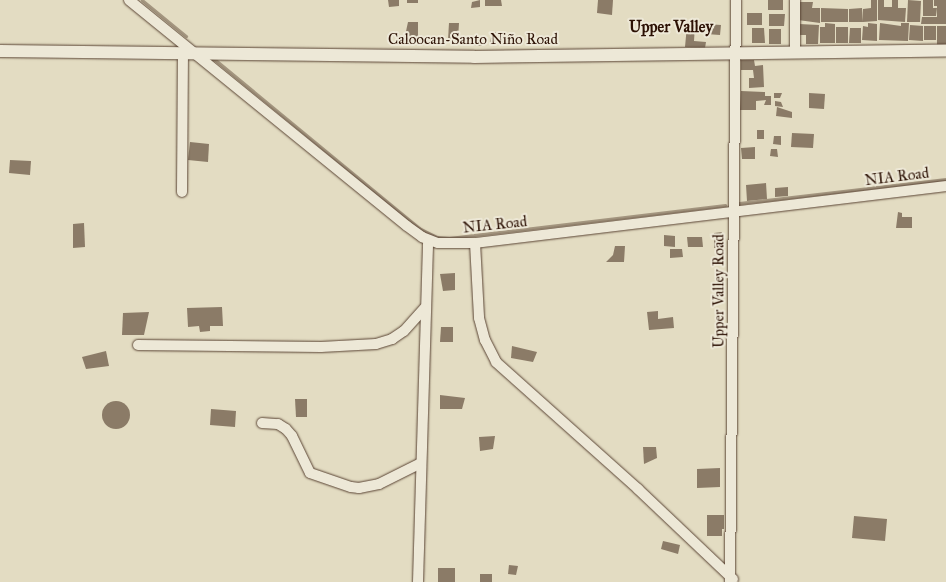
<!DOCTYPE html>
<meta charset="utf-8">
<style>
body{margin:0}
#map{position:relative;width:946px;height:582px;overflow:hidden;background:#e3dcc2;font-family:"IM FELL Great Primer",serif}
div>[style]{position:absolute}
.stream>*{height:3px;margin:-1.5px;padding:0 1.5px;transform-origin:1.5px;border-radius:1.5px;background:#a59781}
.building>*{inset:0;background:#8b7b67}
.round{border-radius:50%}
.roads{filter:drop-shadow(0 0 1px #5a4434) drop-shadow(0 0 1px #5a4434)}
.minor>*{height:10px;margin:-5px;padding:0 5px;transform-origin:5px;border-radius:5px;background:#ede8d7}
.tertiary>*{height:12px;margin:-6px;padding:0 6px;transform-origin:6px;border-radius:6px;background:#ede8d7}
span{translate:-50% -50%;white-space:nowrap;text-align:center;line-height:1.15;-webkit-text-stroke:4px #ede8d7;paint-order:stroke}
.street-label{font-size:15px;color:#2c1104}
.neighbourhood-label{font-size:16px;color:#2c1104;font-weight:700}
</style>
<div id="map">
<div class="stream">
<div style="left:142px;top:0;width:57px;rotate:39.3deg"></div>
<div style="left:213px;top:58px;width:267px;rotate:39.5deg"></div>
<div style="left:419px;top:228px;width:20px;rotate:27deg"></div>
<div style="left:437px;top:237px;width:12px;rotate:5deg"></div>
<div style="left:449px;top:238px;width:278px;rotate:-6.8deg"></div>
<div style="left:739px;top:203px;width:208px;rotate:-6.6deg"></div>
</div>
<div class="building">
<div style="clip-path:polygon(388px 0,399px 0,399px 6px,389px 7px)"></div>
<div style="clip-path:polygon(407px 0,418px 0,418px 3px,407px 3px)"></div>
<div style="clip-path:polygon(480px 0,480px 7px,471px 8px,472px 2px)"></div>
<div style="clip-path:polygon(485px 0,501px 0,502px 6px,485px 6px)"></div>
<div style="clip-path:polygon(598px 0,613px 0,612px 15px,597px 13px)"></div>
<div style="clip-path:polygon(768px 0,783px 0,783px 10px,768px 10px)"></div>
<div style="clip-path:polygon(871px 0,877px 0,877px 21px,863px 22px,863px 9px,871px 8px)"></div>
<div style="clip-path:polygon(878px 0,884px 0,884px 7px,892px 7px,892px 0,898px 0,898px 8px,906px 8px,905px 22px,878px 20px)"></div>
<div style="clip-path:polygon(908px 0,921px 1px,920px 22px,907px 22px)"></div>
<div style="clip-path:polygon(923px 0,933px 0,933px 8px,937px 8px,936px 16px,923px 16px)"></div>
<div style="clip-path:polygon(934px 0,946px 0,946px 24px,921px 24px,922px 17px,937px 17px,937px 6px,934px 6px)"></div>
<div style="clip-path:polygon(799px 2px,813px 2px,812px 8px,820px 8px,820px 23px,798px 20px)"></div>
<div style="clip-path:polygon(821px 8px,848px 9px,848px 22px,821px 22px)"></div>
<div style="clip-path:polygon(862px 8px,863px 22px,849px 22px,849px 9px)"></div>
<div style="clip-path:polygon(747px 13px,762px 13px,762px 25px,747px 25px)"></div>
<div style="clip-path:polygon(769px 14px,785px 14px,784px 26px,769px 26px)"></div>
<div style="clip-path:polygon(408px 22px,418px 22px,418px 39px,405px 36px)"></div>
<div style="clip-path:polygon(449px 23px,459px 23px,458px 40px,448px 40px)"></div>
<div style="clip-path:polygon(825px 23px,835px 24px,835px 43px,820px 43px,820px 27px,825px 27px)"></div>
<div style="clip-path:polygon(868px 23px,877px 24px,877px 41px,862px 40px,863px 26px,868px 27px)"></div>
<div style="clip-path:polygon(880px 23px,901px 26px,901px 23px,909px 23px,908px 41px,879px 40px)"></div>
<div style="clip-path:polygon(706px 24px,721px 25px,720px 35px,706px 34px)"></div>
<div style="clip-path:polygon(799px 24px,819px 25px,818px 44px,806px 44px,806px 35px,799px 35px)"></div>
<div style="clip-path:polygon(687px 25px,695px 25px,694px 41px,706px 42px,705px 48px,685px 47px)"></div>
<div style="clip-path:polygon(910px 25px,923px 26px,923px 41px,909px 40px)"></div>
<div style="clip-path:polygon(924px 26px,936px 26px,936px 40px,924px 40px)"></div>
<div style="clip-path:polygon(937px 26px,946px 26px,946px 45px,937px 45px)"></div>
<div style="clip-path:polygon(836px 27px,848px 27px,848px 43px,836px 43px)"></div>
<div style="clip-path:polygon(752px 28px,764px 28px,765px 43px,752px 43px)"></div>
<div style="clip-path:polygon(850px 28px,861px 28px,861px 43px,849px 43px)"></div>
<div style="clip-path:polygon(769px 29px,781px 29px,781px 44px,769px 44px)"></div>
<div style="clip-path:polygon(492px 32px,503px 33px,501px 44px,490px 43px)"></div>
<div style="clip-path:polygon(471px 38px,482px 39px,482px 46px,471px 45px)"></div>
<div style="clip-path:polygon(741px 60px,754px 60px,755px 66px,763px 65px,764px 87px,749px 88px,749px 78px,754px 78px,753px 70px,741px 70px)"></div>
<div style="clip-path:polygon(741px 91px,765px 92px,765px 96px,771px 96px,771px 105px,764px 105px,766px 100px,756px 101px,756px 110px,740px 110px)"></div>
<div style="clip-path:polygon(774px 93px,782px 93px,780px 98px,774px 98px)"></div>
<div style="clip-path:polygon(809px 93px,825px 94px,824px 109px,809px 108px)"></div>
<div style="clip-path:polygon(775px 101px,781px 102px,783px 107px,775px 106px)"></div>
<div style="clip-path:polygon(777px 107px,792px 112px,792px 118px,776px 116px)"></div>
<div style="clip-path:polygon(757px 130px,764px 130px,764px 139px,757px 139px)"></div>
<div style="clip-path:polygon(792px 133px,814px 134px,813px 148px,791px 147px)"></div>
<div style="clip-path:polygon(774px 136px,781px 136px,781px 145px,773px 144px)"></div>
<div style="clip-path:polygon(190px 142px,209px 144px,208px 162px,188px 160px)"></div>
<div style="clip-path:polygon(755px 147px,755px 159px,742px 159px,741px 148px)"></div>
<div style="clip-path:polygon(771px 149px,777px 149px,778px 157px,770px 156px)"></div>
<div style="clip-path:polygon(10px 160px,31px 161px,30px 175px,9px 173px)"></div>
<div style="clip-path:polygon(766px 183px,767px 199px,747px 201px,746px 185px)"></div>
<div style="clip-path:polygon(788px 187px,788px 196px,775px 197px,775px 188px)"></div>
<div style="clip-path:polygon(898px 212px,902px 213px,902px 217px,912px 217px,912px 228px,896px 228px)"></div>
<div style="clip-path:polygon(84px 223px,85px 247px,73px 248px,73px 224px)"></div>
<div style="clip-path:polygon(722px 232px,723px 247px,714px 248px,714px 233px)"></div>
<div style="clip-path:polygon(664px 235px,675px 236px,675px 247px,664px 246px)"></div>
<div style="clip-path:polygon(687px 237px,702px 237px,703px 247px,688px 247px)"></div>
<div style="clip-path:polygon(615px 246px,625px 246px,624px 262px,606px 262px,613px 255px)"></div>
<div style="clip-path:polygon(670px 249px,682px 249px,683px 257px,670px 258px)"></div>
<div style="clip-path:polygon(455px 273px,455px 290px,443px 291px,440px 274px)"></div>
<div style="clip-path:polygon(222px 307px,223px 326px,210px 326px,210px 331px,200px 332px,199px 326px,188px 327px,187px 308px)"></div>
<div style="clip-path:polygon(658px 311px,658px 319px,673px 317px,674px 328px,649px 330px,647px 312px)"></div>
<div style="clip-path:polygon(149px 312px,144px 335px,122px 335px,123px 313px)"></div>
<div style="clip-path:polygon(441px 327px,453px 327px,453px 342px,440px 342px)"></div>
<div style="clip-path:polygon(512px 346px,537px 352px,533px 362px,511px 358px)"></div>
<div style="clip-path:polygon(106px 351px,109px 366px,86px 369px,82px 357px)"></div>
<div style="clip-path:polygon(440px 395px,465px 398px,462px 409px,440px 409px)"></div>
<div style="clip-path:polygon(295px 399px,307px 399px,307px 417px,296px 417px)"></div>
<div class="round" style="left:102px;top:401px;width:28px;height:28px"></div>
<div style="clip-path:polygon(211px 409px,236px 411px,235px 427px,210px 425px)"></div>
<div style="clip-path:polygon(495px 436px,493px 449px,480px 451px,479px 437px)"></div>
<div style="clip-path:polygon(643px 447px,656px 447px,657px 458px,644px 464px)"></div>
<div style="clip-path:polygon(720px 468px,720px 487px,697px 488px,697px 469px)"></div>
<div style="clip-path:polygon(707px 515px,724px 515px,724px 529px,722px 529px,722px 536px,707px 536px)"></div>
<div style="clip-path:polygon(854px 516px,887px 519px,885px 541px,852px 538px)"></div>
<div style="clip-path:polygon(663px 541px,680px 545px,678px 554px,661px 549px)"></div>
<div style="clip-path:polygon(509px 565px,518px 566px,516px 575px,508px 574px)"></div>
<div style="clip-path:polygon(438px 568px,455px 568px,455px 582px,438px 582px)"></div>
<div style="clip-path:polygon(480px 574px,492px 574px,492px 582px,480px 582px)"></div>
</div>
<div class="roads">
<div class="minor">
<div style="left:129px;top:0;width:358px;rotate:39.1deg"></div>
<div style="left:407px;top:226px;width:19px;rotate:36deg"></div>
<div style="left:422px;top:237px;width:17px;rotate:21deg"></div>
<div style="left:438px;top:243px;width:37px"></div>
<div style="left:475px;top:243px;width:474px;rotate:-6.9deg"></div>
<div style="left:795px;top:0;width:51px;rotate:90deg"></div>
<div style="left:182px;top:192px;width:140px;rotate:-89.6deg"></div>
<div style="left:475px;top:243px;width:75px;rotate:86.9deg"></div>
<div style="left:479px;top:318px;width:23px;rotate:75deg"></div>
<div style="left:485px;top:340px;width:25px;rotate:63deg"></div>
<div style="left:496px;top:362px;width:191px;rotate:41.8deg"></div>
<div style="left:638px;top:489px;width:131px;rotate:43.5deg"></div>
<div style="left:138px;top:345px;width:183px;rotate:0.6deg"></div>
<div style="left:321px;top:347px;width:55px;rotate:-3.1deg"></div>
<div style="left:376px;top:344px;width:17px;rotate:-17deg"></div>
<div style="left:392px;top:339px;width:14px;rotate:-34deg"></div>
<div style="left:404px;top:331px;width:31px;rotate:-48deg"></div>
<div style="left:262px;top:423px;width:16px;rotate:4deg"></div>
<div style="left:278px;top:424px;width:9px;rotate:32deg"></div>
<div style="left:286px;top:429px;width:9px;rotate:49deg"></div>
<div style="left:292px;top:436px;width:41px;rotate:64.1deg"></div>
<div style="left:310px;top:473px;width:43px;rotate:18.9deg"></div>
<div style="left:351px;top:487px;width:8px;rotate:7deg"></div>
<div style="left:359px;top:488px;width:20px;rotate:-11deg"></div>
<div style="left:379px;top:484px;width:47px;rotate:-26.6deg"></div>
<div style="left:418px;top:582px;width:342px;rotate:-88.3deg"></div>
<div style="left:730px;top:582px;width:582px;rotate:-89.41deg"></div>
</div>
<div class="tertiary">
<div style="left:0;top:51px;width:474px;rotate:0.7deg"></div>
<div style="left:474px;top:57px;width:472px;rotate:-0.8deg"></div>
</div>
</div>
<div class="street-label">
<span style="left:473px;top:40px">Caloocan-Santo Niño Road</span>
<span style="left:897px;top:177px;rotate:-7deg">NIA Road</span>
<span style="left:495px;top:225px;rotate:-6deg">NIA Road</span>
<span style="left:719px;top:291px;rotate:-90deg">Upper Valley Road</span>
</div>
<div class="neighbourhood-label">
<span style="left:671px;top:27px">Upper Valley</span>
</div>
</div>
